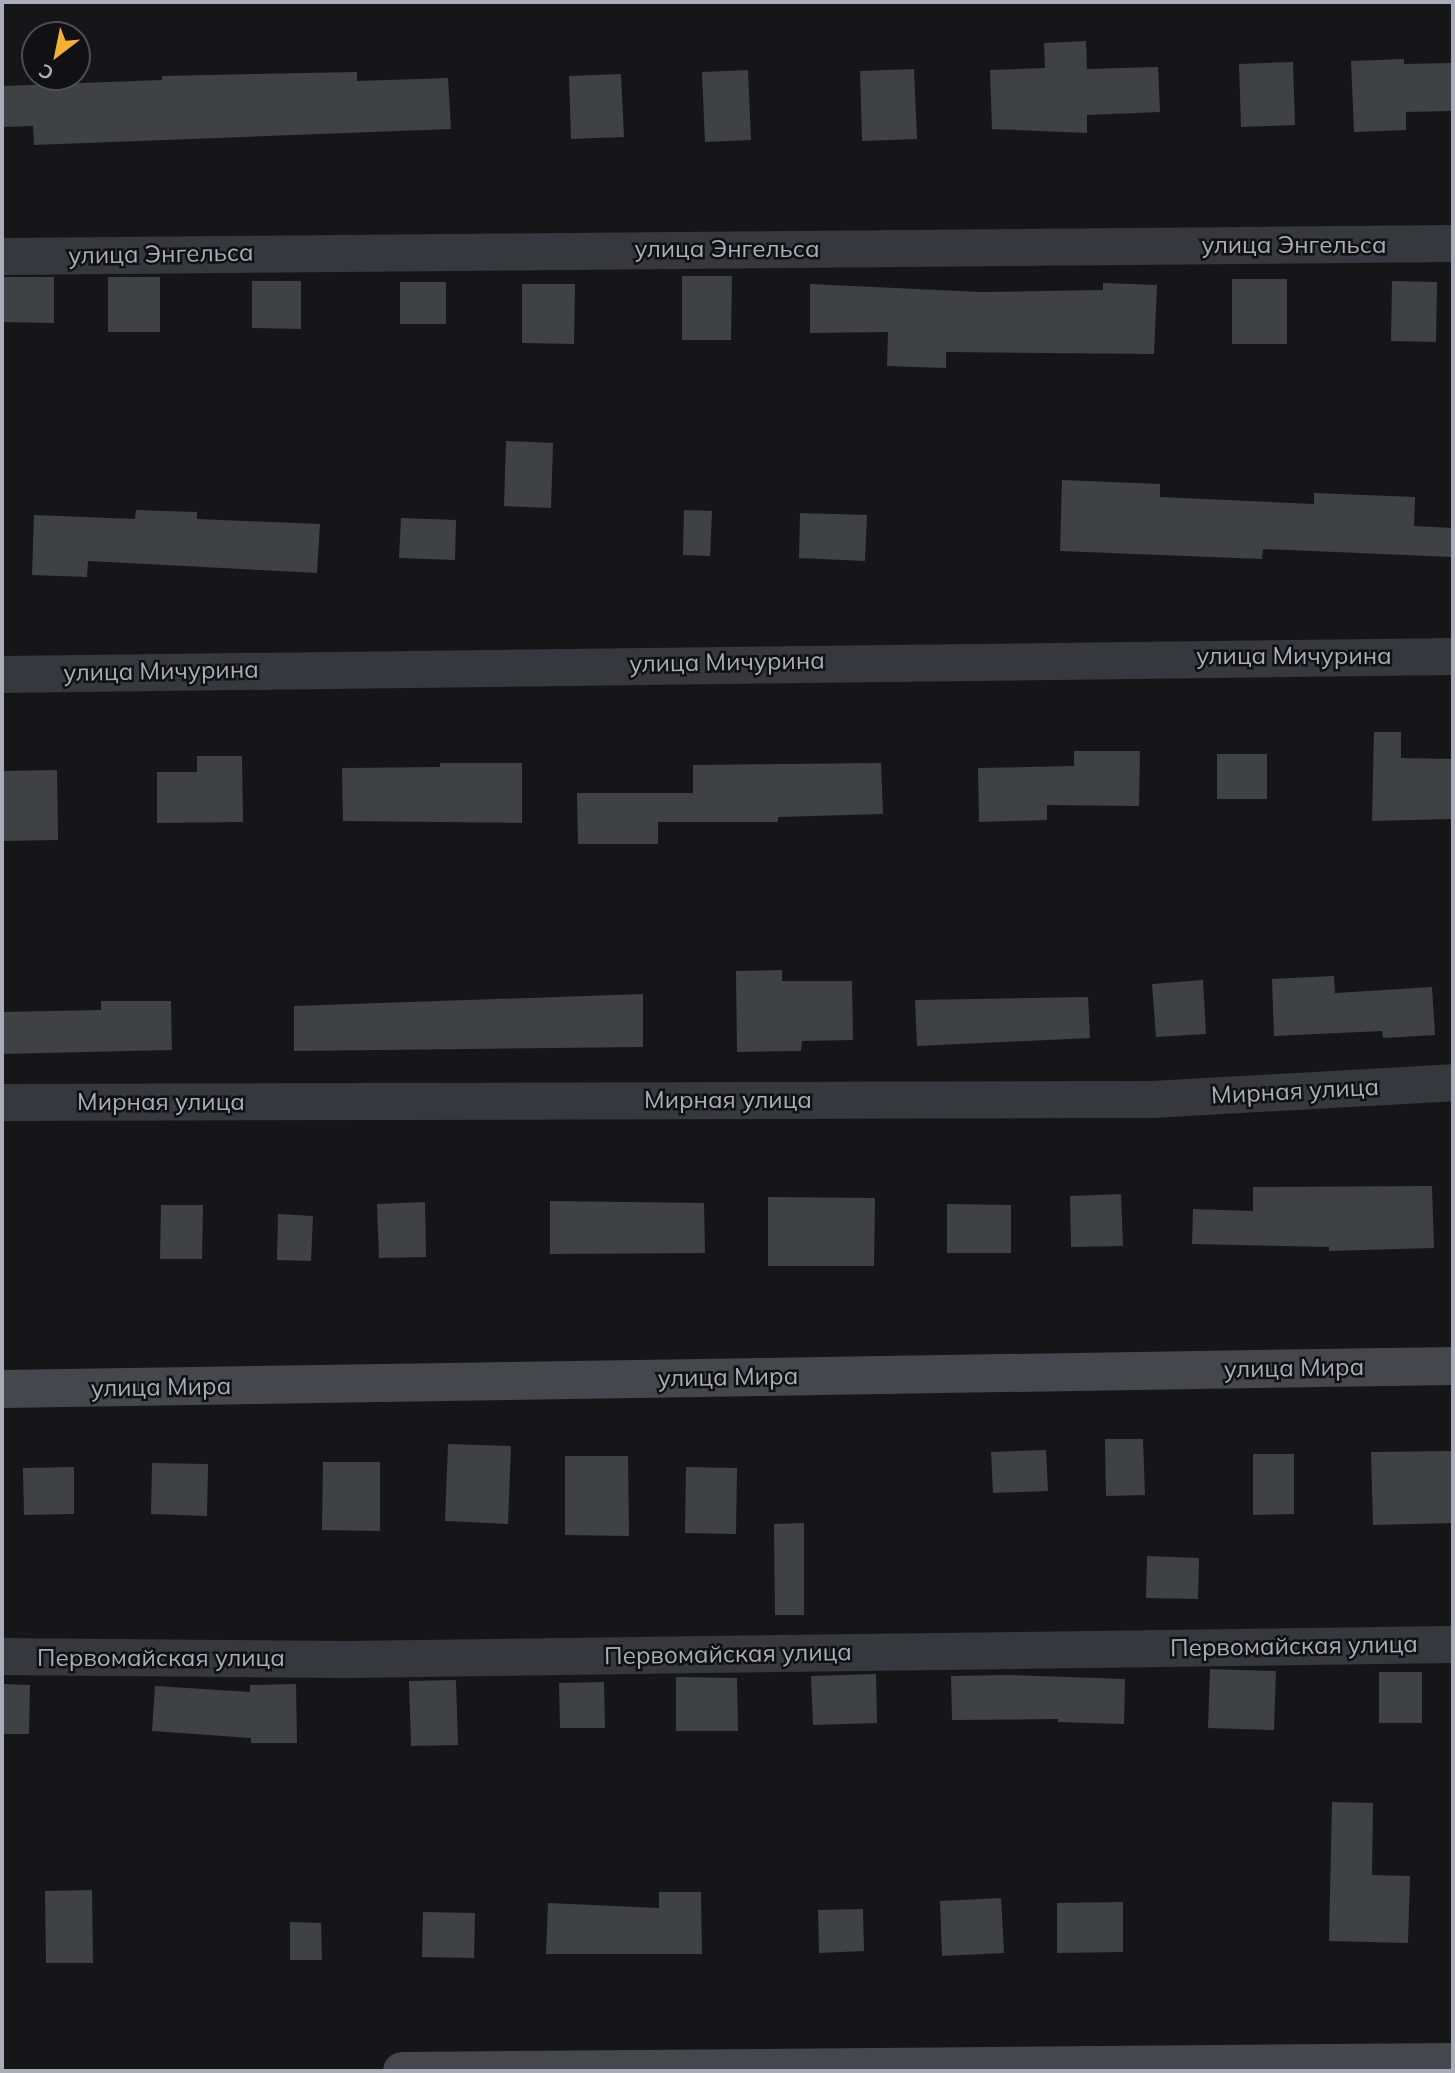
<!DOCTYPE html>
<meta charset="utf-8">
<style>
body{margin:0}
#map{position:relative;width:1455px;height:2073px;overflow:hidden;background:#161618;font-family:Mulish,sans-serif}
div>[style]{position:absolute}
.building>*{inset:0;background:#404145}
.street>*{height:37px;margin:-18.5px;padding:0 18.5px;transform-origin:18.5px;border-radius:18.5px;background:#37383d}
.secondary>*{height:38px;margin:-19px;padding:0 19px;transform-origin:19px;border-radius:19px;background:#45474d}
span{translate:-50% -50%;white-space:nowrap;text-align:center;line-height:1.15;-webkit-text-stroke:5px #111113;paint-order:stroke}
.street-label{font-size:24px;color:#a8adb8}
.frame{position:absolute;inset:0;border:4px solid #a8adb8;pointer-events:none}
.north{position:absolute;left:21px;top:21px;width:70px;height:70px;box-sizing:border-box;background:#111113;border:2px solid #4d4f55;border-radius:50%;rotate:212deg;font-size:19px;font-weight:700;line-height:28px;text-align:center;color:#a8adb8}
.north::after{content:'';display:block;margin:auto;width:24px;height:32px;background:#f2b134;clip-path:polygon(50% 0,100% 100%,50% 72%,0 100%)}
</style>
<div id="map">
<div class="building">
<div style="clip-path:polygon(1086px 41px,1087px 69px,1158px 67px,1160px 112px,1087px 115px,1087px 133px,992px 129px,990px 70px,1045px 68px,1044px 43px)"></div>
<div style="clip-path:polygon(1404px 59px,1404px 64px,1451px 63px,1452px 111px,1406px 112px,1406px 130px,1354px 132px,1351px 61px)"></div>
<div style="clip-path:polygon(1293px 62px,1295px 125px,1241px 127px,1239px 64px)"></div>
<div style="clip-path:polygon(914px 69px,917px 139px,862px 141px,860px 71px)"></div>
<div style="clip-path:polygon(748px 70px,751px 140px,705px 142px,702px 72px)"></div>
<div style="clip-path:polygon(357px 72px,357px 81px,448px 78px,451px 129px,34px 145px,33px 126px,2px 127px,2px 86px,162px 80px,162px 76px)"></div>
<div style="clip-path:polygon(621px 74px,624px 137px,571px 139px,569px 76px)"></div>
<div style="clip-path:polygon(682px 276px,732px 276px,731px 340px,682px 340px)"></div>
<div style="clip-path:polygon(2px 277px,54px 277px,54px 323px,2px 322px)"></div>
<div style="clip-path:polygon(108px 277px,160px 277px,160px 332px,108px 332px)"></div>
<div style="clip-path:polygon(1232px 279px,1287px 279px,1287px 344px,1232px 344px)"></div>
<div style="clip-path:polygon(252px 281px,301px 281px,301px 329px,252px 328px)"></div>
<div style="clip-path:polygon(1392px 281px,1437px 282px,1436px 342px,1391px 341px)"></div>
<div style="clip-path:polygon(400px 282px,446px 282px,446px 324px,400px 324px)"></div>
<div style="clip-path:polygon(1103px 283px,1157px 285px,1154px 354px,946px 352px,946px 368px,887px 366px,888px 332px,810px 333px,810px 284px,980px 292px,1103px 290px)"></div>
<div style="clip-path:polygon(522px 284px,575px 284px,574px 344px,522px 343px)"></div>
<div style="clip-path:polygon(506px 441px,553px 443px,551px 508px,504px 506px)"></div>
<div style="clip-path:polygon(1062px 480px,1160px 484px,1160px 497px,1314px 504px,1314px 493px,1415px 497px,1414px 526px,1453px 528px,1453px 557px,1263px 549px,1262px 559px,1060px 551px)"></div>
<div style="clip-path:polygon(136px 510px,197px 512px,197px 519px,320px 524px,317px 573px,88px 561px,87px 577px,32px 575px,34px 515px,135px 519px)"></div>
<div style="clip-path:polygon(684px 510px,712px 511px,710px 556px,683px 555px)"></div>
<div style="clip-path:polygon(800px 513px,867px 515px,865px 561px,799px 558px)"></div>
<div style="clip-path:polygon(401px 518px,456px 520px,455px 560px,399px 558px)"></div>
<div style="clip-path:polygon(1374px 732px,1401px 732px,1401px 758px,1452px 759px,1451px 819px,1372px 821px)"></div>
<div style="clip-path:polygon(1074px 751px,1140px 751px,1139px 806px,1047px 805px,1047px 820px,979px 822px,978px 768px,1074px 766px)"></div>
<div style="clip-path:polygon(1217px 754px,1267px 754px,1267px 799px,1217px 799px)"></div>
<div style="clip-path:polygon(197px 756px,242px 756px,243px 822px,157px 823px,157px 772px,197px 772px)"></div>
<div style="clip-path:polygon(440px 763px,522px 763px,522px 823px,343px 821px,342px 768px,440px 767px)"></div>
<div style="clip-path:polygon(881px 763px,883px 814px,778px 817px,778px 822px,658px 822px,658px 844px,578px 844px,577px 793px,693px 793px,693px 765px)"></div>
<div style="clip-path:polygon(57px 770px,58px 840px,2px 841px,2px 771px)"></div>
<div style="clip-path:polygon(782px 970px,782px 981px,852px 981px,853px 1040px,802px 1041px,801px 1051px,737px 1052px,736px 971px)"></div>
<div style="clip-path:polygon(1334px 976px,1335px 993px,1432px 987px,1435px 1035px,1383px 1038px,1382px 1031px,1274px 1036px,1272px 979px)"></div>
<div style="clip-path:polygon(1203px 980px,1206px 1034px,1156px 1037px,1152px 984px)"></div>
<div style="clip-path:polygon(643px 994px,643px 1047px,294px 1051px,294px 1006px)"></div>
<div style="clip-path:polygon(1088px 997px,1090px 1038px,917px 1046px,915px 1000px)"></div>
<div style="clip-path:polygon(101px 1001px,171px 1001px,172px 1050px,2px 1054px,2px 1012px,101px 1010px)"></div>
<div style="clip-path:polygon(1432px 1186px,1434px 1248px,1329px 1251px,1329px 1247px,1192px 1244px,1193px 1209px,1253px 1211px,1253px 1187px)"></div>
<div style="clip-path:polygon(1121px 1194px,1123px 1246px,1071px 1247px,1070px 1196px)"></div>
<div style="clip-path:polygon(768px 1197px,875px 1198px,874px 1266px,768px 1266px)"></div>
<div style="clip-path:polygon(550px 1201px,704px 1203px,705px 1253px,550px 1254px)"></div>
<div style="clip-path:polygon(425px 1202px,426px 1257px,379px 1258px,377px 1204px)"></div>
<div style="clip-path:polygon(947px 1204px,1011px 1205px,1011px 1253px,947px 1253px)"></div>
<div style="clip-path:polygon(161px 1205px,203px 1205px,202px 1259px,160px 1259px)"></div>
<div style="clip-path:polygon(278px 1214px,313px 1216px,311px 1261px,277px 1260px)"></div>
<div style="clip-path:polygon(1105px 1439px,1143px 1439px,1145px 1495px,1106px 1496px)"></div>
<div style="clip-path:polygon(448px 1444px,511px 1446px,508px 1524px,445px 1521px)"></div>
<div style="clip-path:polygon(1046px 1450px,1048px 1491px,993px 1493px,991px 1452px)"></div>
<div style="clip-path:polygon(1453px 1451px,1453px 1523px,1373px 1525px,1371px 1452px)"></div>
<div style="clip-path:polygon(1253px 1454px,1294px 1454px,1294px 1514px,1253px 1515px)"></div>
<div style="clip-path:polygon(565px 1456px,628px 1456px,629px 1536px,565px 1535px)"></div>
<div style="clip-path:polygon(323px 1462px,380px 1462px,380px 1531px,322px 1530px)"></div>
<div style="clip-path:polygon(152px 1463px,208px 1464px,207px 1516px,151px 1514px)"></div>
<div style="clip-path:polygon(74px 1467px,74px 1514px,24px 1515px,23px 1468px)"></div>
<div style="clip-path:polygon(686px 1467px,737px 1468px,736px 1534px,685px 1533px)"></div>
<div style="clip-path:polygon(804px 1523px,804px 1615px,775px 1615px,774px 1524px)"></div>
<div style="clip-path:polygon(1147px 1556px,1199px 1558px,1198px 1599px,1146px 1598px)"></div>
<div style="clip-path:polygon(1210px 1669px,1276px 1671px,1274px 1730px,1208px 1728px)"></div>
<div style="clip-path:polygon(1379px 1672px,1422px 1672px,1422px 1723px,1379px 1723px)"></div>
<div style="clip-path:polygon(876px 1674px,877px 1723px,813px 1725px,811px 1676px)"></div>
<div style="clip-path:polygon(1009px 1675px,1125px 1679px,1124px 1724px,1058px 1722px,1058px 1719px,952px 1720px,951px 1676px)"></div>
<div style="clip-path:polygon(676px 1677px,737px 1678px,738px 1731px,676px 1731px)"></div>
<div style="clip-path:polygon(456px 1680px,458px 1745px,411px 1746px,409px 1681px)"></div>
<div style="clip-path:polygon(604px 1682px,605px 1728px,560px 1728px,559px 1683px)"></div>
<div style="clip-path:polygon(2px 1684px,30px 1685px,29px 1734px,2px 1734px)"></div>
<div style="clip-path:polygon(296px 1684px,297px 1743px,251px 1743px,251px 1738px,152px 1731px,155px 1686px,250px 1692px,250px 1685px)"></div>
<div style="clip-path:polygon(1332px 1802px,1373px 1803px,1372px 1875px,1410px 1876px,1408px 1943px,1329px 1941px)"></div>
<div style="clip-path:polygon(92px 1890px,93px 1963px,46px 1963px,45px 1891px)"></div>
<div style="clip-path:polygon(659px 1892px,701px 1892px,702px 1954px,546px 1954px,548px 1903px,659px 1908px)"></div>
<div style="clip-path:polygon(1001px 1898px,1004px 1953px,942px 1956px,940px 1901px)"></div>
<div style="clip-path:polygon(1123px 1902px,1123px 1952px,1057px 1953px,1057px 1903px)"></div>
<div style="clip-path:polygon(863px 1909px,864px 1951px,819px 1953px,818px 1910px)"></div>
<div style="clip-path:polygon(423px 1912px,475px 1913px,474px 1958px,422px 1957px)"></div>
<div style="clip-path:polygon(290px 1922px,321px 1923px,322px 1960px,290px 1960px)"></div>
</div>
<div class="street">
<div style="left:2px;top:256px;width:1451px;rotate:-0.51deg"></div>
<div style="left:2px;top:674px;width:1451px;rotate:-0.71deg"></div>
<div style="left:2px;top:1102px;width:1150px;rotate:-0.15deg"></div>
<div style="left:1152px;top:1099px;width:301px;rotate:-3.2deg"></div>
<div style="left:2px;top:1656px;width:346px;rotate:0.5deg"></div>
<div style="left:348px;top:1659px;width:1105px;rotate:-0.78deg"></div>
</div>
<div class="secondary">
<div style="left:2px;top:1389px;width:1451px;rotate:-0.91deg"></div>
<div style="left:402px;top:2071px;width:1051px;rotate:-0.49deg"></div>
</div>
<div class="street-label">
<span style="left:1294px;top:245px">улица Энгельса</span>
<span style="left:727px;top:249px">улица Энгельса</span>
<span style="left:161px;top:254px;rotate:-1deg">улица Энгельса</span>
<span style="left:1294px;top:656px">улица Мичурина</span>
<span style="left:727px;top:662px;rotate:-1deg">улица Мичурина</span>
<span style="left:161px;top:671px;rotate:-1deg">улица Мичурина</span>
<span style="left:1295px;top:1091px;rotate:-3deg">Мирная улица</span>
<span style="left:728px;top:1100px">Мирная улица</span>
<span style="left:161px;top:1102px">Мирная улица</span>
<span style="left:1294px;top:1368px;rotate:-1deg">улица Мира</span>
<span style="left:728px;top:1377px;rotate:-1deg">улица Мира</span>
<span style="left:161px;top:1387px;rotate:-1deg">улица Мира</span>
<span style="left:1294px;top:1646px;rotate:-1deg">Первомайская улица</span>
<span style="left:728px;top:1654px;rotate:-1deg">Первомайская улица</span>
<span style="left:161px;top:1658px">Первомайская улица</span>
</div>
<div class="frame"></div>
<div class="north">С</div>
</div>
